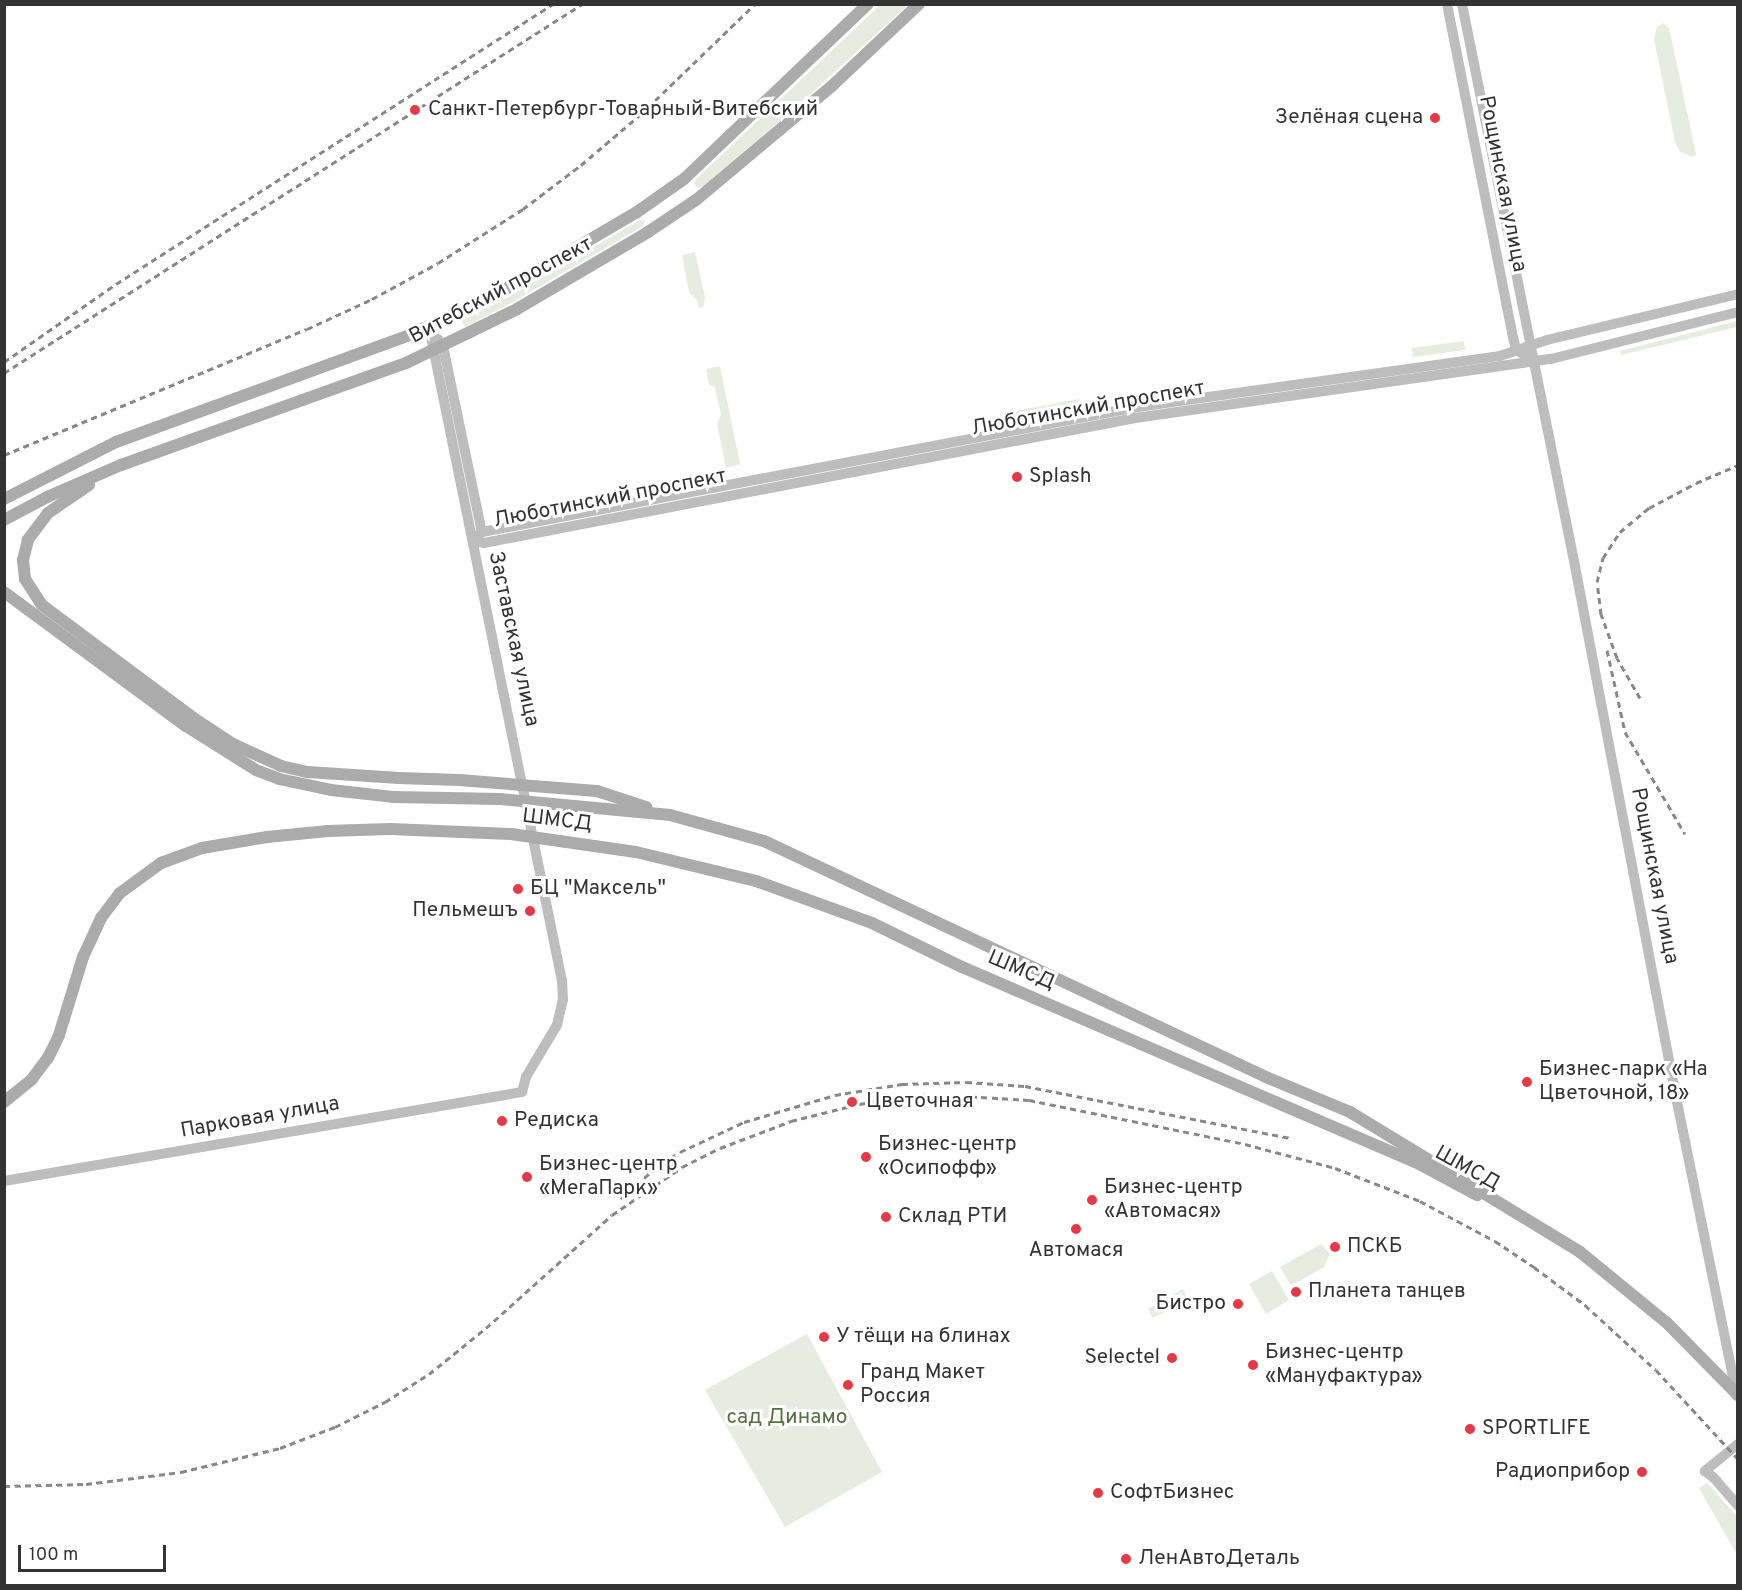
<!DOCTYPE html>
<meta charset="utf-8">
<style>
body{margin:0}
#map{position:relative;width:1742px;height:1590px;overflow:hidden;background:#fff;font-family:Overpass,sans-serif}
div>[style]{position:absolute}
.green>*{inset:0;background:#e6ecdf}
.secondary>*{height:10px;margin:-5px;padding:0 5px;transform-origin:5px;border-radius:5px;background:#bdbdbd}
.primary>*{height:12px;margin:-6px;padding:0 6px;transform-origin:6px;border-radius:6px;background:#ababab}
.rail>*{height:3px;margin-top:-1.5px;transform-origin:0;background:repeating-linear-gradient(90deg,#888 0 6px,transparent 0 10.5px)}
.primary-bridge>*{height:12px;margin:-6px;padding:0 6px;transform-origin:6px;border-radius:6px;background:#ababab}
.dots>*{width:16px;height:16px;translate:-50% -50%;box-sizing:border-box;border:3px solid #fff;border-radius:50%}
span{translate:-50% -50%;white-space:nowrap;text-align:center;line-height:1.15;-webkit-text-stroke:6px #fff;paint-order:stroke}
.poi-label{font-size:21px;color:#333}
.left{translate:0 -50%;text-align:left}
.right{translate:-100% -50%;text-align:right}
.street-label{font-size:21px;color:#333}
.park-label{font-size:21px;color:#56703f}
.frame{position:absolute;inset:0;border:6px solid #333;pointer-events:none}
.scale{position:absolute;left:18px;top:1545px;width:148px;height:27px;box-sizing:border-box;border:3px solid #333;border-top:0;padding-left:8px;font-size:18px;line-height:21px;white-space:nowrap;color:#333;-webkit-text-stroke:4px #fff;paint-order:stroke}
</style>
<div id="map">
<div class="green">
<div style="clip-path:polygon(880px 5px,908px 5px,796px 107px,703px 186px,697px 188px,694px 183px,696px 179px)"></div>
<div style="clip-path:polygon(1663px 23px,1669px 28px,1696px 154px,1693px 157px,1680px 152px,1675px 142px,1654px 39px,1657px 27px)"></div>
<div style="clip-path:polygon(640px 220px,645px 221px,643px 226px,513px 302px,465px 327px,462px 321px,510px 296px)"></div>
<div style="clip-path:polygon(695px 252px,705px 297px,703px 307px,699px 308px,697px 300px,689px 292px,682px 255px)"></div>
<div style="clip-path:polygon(1737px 321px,1737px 327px,1621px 355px,1620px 351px)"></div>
<div style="clip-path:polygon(1464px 341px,1465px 350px,1413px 357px,1412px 348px)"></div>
<div style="clip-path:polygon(720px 366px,740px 464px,726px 468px,717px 424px,721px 414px,715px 388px,709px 384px,706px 369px)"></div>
<div style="clip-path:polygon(1079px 399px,1080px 406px,1016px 418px,1015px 411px)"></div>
<div style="clip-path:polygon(1321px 1244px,1330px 1254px,1324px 1267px,1291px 1286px,1280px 1267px)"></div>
<div style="clip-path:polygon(1272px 1271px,1289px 1300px,1266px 1314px,1249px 1284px)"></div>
<div style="clip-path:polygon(1183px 1289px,1188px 1298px,1153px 1318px,1148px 1309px)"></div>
<div style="clip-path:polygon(807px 1334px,882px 1472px,785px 1527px,705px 1390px)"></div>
<div style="clip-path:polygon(1707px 1483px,1737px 1516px,1737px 1555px,1699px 1488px)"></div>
</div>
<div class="secondary">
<div style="left:1447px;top:4px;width:335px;rotate:78.8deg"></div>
<div style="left:1512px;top:333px;width:16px;rotate:76deg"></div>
<div style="left:1516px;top:349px;width:21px;rotate:37deg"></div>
<div style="left:1462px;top:4px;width:573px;rotate:78.63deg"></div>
<div style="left:1575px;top:566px;width:541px;rotate:79.23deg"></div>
<div style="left:1676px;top:1097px;width:305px;rotate:78.5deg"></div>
<div style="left:438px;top:339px;width:9px;rotate:54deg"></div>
<div style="left:443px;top:346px;width:190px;rotate:78.2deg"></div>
<div style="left:473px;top:540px;width:12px;rotate:-42deg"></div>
<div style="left:482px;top:532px;width:667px;rotate:-10.8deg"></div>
<div style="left:1137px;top:407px;width:367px;rotate:-8deg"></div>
<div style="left:1500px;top:356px;width:50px;rotate:-18.8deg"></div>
<div style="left:1547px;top:340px;width:196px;rotate:-13.5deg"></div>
<div style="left:473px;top:540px;width:11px;rotate:15deg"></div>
<div style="left:484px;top:543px;width:663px;rotate:-10.87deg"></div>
<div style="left:1135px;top:418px;width:420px;rotate:-8.1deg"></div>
<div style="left:1551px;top:359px;width:193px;rotate:-14.1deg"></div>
<div style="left:4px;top:1181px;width:526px;rotate:-9.75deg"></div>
<div style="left:522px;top:1092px;width:16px;rotate:-75deg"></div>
<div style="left:526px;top:1077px;width:61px;rotate:-59.2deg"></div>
<div style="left:557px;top:1025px;width:26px;rotate:-77deg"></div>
<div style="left:563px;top:1000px;width:19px;rotate:-93deg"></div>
<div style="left:562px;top:981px;width:667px;rotate:-101.5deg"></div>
<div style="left:1738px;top:1444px;width:43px;rotate:140.7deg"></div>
<div style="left:1705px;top:1471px;width:11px;rotate:38deg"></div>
<div style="left:1714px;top:1478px;width:37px;rotate:49deg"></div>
</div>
<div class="primary">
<div style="left:89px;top:485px;width:50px;rotate:145.7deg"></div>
<div style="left:48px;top:513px;width:34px;rotate:127deg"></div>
<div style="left:28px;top:540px;width:21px;rotate:104deg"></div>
<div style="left:23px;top:560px;width:19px;rotate:84deg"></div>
<div style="left:25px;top:579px;width:31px;rotate:57deg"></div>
<div style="left:42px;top:605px;width:187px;rotate:36.7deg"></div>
<div style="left:192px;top:717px;width:49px;rotate:33.4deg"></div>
<div style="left:233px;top:744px;width:53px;rotate:24.6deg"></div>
<div style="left:281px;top:766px;width:28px;rotate:13deg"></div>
<div style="left:308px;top:772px;width:91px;rotate:3.8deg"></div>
<div style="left:4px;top:499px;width:126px;rotate:-27deg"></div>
<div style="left:116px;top:442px;width:313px;rotate:-20deg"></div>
<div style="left:410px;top:335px;width:98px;rotate:-25.3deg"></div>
<div style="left:499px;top:293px;width:160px;rotate:-30.4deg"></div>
<div style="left:637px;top:212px;width:57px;rotate:-35.1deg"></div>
<div style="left:684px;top:179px;width:254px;rotate:-43.6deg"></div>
<div style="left:4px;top:520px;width:49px;rotate:-28.1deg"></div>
<div style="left:47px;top:497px;width:81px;rotate:-23.4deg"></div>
<div style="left:121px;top:465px;width:303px;rotate:-19.7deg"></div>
<div style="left:406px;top:363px;width:123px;rotate:-25.9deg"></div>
<div style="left:517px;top:309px;width:152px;rotate:-30.4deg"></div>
<div style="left:648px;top:232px;width:58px;rotate:-33.7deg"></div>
<div style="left:696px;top:200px;width:180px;rotate:-40deg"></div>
<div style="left:834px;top:84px;width:117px;rotate:-43.3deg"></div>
<div style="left:4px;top:592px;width:226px;rotate:36.4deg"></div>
<div style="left:186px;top:726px;width:83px;rotate:32.2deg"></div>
<div style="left:256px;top:770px;width:25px;rotate:21deg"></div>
<div style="left:279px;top:779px;width:53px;rotate:11.9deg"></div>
<div style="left:331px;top:790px;width:62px;rotate:6.4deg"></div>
<div style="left:393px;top:797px;width:107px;rotate:1.1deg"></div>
<div style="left:962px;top:967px;width:500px;rotate:23.3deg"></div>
<div style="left:1421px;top:1165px;width:64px;rotate:28.2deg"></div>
<div style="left:4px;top:1102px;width:36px;rotate:-39deg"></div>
<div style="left:32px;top:1079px;width:26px;rotate:-53deg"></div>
<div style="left:48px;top:1058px;width:25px;rotate:-64deg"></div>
<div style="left:59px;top:1035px;width:82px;rotate:-72.9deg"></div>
<div style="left:83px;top:957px;width:43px;rotate:-65.2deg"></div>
<div style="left:101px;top:918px;width:31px;rotate:-53deg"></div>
<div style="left:120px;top:893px;width:51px;rotate:-36.2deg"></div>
<div style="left:161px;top:863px;width:44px;rotate:-20.1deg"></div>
<div style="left:202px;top:848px;width:66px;rotate:-9.6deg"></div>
<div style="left:267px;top:837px;width:61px;rotate:-5.6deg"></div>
<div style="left:328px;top:831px;width:62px;rotate:-1.8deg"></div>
<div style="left:390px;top:829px;width:121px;rotate:2.4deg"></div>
</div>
<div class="rail">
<div style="left:4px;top:362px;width:136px;rotate:-34.9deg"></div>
<div style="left:116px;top:284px;width:519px;rotate:-32.65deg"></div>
<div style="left:4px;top:373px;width:686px;rotate:-32.55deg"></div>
<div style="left:4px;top:455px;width:328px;rotate:-22.6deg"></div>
<div style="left:307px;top:329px;width:72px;rotate:-24.8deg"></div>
<div style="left:372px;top:299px;width:75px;rotate:-28.6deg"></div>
<div style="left:438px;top:263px;width:101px;rotate:-32.4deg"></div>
<div style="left:523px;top:209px;width:73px;rotate:-37.2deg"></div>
<div style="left:581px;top:165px;width:77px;rotate:-40.3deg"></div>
<div style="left:640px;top:115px;width:160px;rotate:-44deg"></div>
<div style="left:1607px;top:650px;width:84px;rotate:77.6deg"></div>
<div style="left:1625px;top:732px;width:118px;rotate:59.5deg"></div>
<div style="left:1640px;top:698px;width:46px;rotate:-119.9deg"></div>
<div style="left:1617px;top:658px;width:47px;rotate:-110deg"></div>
<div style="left:1601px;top:614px;width:32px;rotate:-97deg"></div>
<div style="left:1597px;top:582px;width:25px;rotate:-76deg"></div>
<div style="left:1603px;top:558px;width:31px;rotate:-57deg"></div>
<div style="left:1620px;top:532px;width:38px;rotate:-40deg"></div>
<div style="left:1649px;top:508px;width:53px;rotate:-28deg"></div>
<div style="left:1696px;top:483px;width:46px;rotate:-23.2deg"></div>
<div style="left:621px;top:1199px;width:43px;rotate:-42.2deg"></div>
<div style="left:653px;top:1170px;width:32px;rotate:-34deg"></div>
<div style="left:680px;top:1152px;width:71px;rotate:-25.1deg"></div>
<div style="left:744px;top:1122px;width:95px;rotate:-16.5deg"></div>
<div style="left:835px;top:1095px;width:68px;rotate:-9.3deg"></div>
<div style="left:902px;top:1084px;width:64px;rotate:-1.8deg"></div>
<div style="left:966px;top:1082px;width:59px;rotate:3.9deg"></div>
<div style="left:1025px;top:1086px;width:269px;rotate:11.1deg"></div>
<div style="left:4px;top:1486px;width:82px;rotate:-1.4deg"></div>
<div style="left:86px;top:1484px;width:96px;rotate:-7.2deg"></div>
<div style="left:181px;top:1472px;width:102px;rotate:-13.6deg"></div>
<div style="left:280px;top:1448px;width:59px;rotate:-20.9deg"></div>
<div style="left:335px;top:1427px;width:56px;rotate:-26.6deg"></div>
<div style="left:385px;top:1402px;width:52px;rotate:-32.5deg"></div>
<div style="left:429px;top:1374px;width:73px;rotate:-38.9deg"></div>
<div style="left:486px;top:1328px;width:169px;rotate:-41.9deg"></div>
<div style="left:612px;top:1215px;width:85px;rotate:-34.4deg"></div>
<div style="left:682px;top:1167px;width:42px;rotate:-26.6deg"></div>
<div style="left:720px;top:1148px;width:76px;rotate:-20.8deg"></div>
<div style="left:791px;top:1121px;width:70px;rotate:-14deg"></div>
<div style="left:859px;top:1104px;width:71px;rotate:-8.1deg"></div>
<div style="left:929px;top:1094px;width:100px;rotate:3.4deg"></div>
<div style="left:1029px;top:1100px;width:220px;rotate:11.5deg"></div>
<div style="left:1245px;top:1144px;width:93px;rotate:14.9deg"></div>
<div style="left:1335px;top:1168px;width:91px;rotate:21.2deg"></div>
<div style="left:1420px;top:1201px;width:85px;rotate:28.1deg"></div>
<div style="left:1495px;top:1241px;width:47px;rotate:33.7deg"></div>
<div style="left:1534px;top:1267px;width:64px;rotate:36.7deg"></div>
<div style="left:1585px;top:1305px;width:96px;rotate:42.5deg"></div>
<div style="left:1656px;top:1370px;width:121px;rotate:47.3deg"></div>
</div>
<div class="primary-bridge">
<div style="left:399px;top:778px;width:60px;rotate:1.9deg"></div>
<div style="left:459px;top:780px;width:138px;rotate:4.6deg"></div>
<div style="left:597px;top:791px;width:52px;rotate:18.1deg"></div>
<div style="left:500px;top:799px;width:171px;rotate:5.4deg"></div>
<div style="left:670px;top:815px;width:98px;rotate:15.5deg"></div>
<div style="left:764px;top:841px;width:555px;rotate:25.18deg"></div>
<div style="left:1266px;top:1077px;width:91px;rotate:22.6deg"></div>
<div style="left:1350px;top:1112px;width:269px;rotate:31.3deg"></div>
<div style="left:1580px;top:1252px;width:112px;rotate:39.2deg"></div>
<div style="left:1667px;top:1323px;width:101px;rotate:45.4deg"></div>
<div style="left:511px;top:834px;width:126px;rotate:8.2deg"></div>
<div style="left:636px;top:852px;width:123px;rotate:13.6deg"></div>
<div style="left:756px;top:881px;width:123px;rotate:19.9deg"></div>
<div style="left:872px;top:923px;width:100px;rotate:26.1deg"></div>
</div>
<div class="dots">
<div style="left:415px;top:110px;background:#e63946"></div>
<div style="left:1435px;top:118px;background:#e63946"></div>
<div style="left:1017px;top:477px;background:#e63946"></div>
<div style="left:518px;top:889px;background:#e63946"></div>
<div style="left:530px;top:911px;background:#e63946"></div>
<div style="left:1527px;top:1082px;background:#e63946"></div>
<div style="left:852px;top:1102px;background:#e63946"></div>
<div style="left:502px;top:1121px;background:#e63946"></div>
<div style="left:866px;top:1157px;background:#e63946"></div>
<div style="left:527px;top:1177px;background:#e63946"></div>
<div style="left:1092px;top:1200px;background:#e63946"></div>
<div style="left:886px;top:1217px;background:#e63946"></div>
<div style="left:1076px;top:1229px;background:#e63946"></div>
<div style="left:1335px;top:1247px;background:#e63946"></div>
<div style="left:1296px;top:1292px;background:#e63946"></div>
<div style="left:1238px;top:1304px;background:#e63946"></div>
<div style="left:824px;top:1337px;background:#e63946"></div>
<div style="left:1172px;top:1358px;background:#e63946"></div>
<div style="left:1253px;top:1365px;background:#e63946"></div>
<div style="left:848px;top:1385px;background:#e63946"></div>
<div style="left:1470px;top:1429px;background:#e63946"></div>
<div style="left:1642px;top:1472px;background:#e63946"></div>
<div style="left:1098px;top:1493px;background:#e63946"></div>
<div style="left:1126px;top:1559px;background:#e63946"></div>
</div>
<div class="poi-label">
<span class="left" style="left:428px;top:110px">Санкт-Петербург-Товарный-Витебский</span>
<span class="right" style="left:1423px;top:118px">Зелёная сцена</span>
<span class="left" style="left:1029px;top:477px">Splash</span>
<span class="left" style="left:530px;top:889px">БЦ "Максель"</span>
<span class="right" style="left:518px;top:911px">Пельмешъ</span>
<span class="left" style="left:1539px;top:1082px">Бизнес-парк «На<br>Цветочной, 18»</span>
<span class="left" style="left:866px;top:1102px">Цветочная</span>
<span class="left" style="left:514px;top:1121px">Редиска</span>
<span class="left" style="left:878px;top:1157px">Бизнес-центр<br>«Осипофф»</span>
<span class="left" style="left:539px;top:1177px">Бизнес-центр<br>«МегаПарк»</span>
<span class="left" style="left:1104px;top:1200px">Бизнес-центр<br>«Автомася»</span>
<span class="left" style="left:898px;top:1217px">Склад РТИ</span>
<span class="left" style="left:1347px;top:1247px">ПСКБ</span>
<span style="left:1076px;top:1251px">Автомася</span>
<span class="left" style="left:1308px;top:1292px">Планета танцев</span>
<span class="right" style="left:1226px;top:1304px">Бистро</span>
<span class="left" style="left:836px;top:1337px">У тёщи на блинах</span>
<span class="left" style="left:1265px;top:1365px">Бизнес-центр<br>«Мануфактура»</span>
<span class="right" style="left:1160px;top:1358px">Selectel</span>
<span class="left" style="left:860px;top:1385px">Гранд Макет<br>Россия</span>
<span class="left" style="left:1482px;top:1429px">SPORTLIFE</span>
<span class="right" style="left:1630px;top:1472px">Радиоприбор</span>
<span class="left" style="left:1110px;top:1493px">СофтБизнес</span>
<span class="left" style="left:1138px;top:1559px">ЛенАвтоДеталь</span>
</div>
<div class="street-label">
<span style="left:1502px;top:184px;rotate:79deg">Рощинская улица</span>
<span style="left:501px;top:291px;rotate:-28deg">Витебский проспект</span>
<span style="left:1088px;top:409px;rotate:-10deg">Люботинский проспект</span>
<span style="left:610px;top:499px;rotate:-11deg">Люботинский проспект</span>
<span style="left:513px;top:639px;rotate:78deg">Заставская улица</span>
<span style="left:557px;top:821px;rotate:7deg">ШМСД</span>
<span style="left:1654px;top:876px;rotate:79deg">Рощинская улица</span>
<span style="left:1021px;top:971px;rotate:23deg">ШМСД</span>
<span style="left:260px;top:1118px;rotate:-10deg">Парковая улица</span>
<span style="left:1467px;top:1169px;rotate:29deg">ШМСД</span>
</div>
<div class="park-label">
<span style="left:787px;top:1418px">сад Динамо</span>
</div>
<div class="frame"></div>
<div class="scale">100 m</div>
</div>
